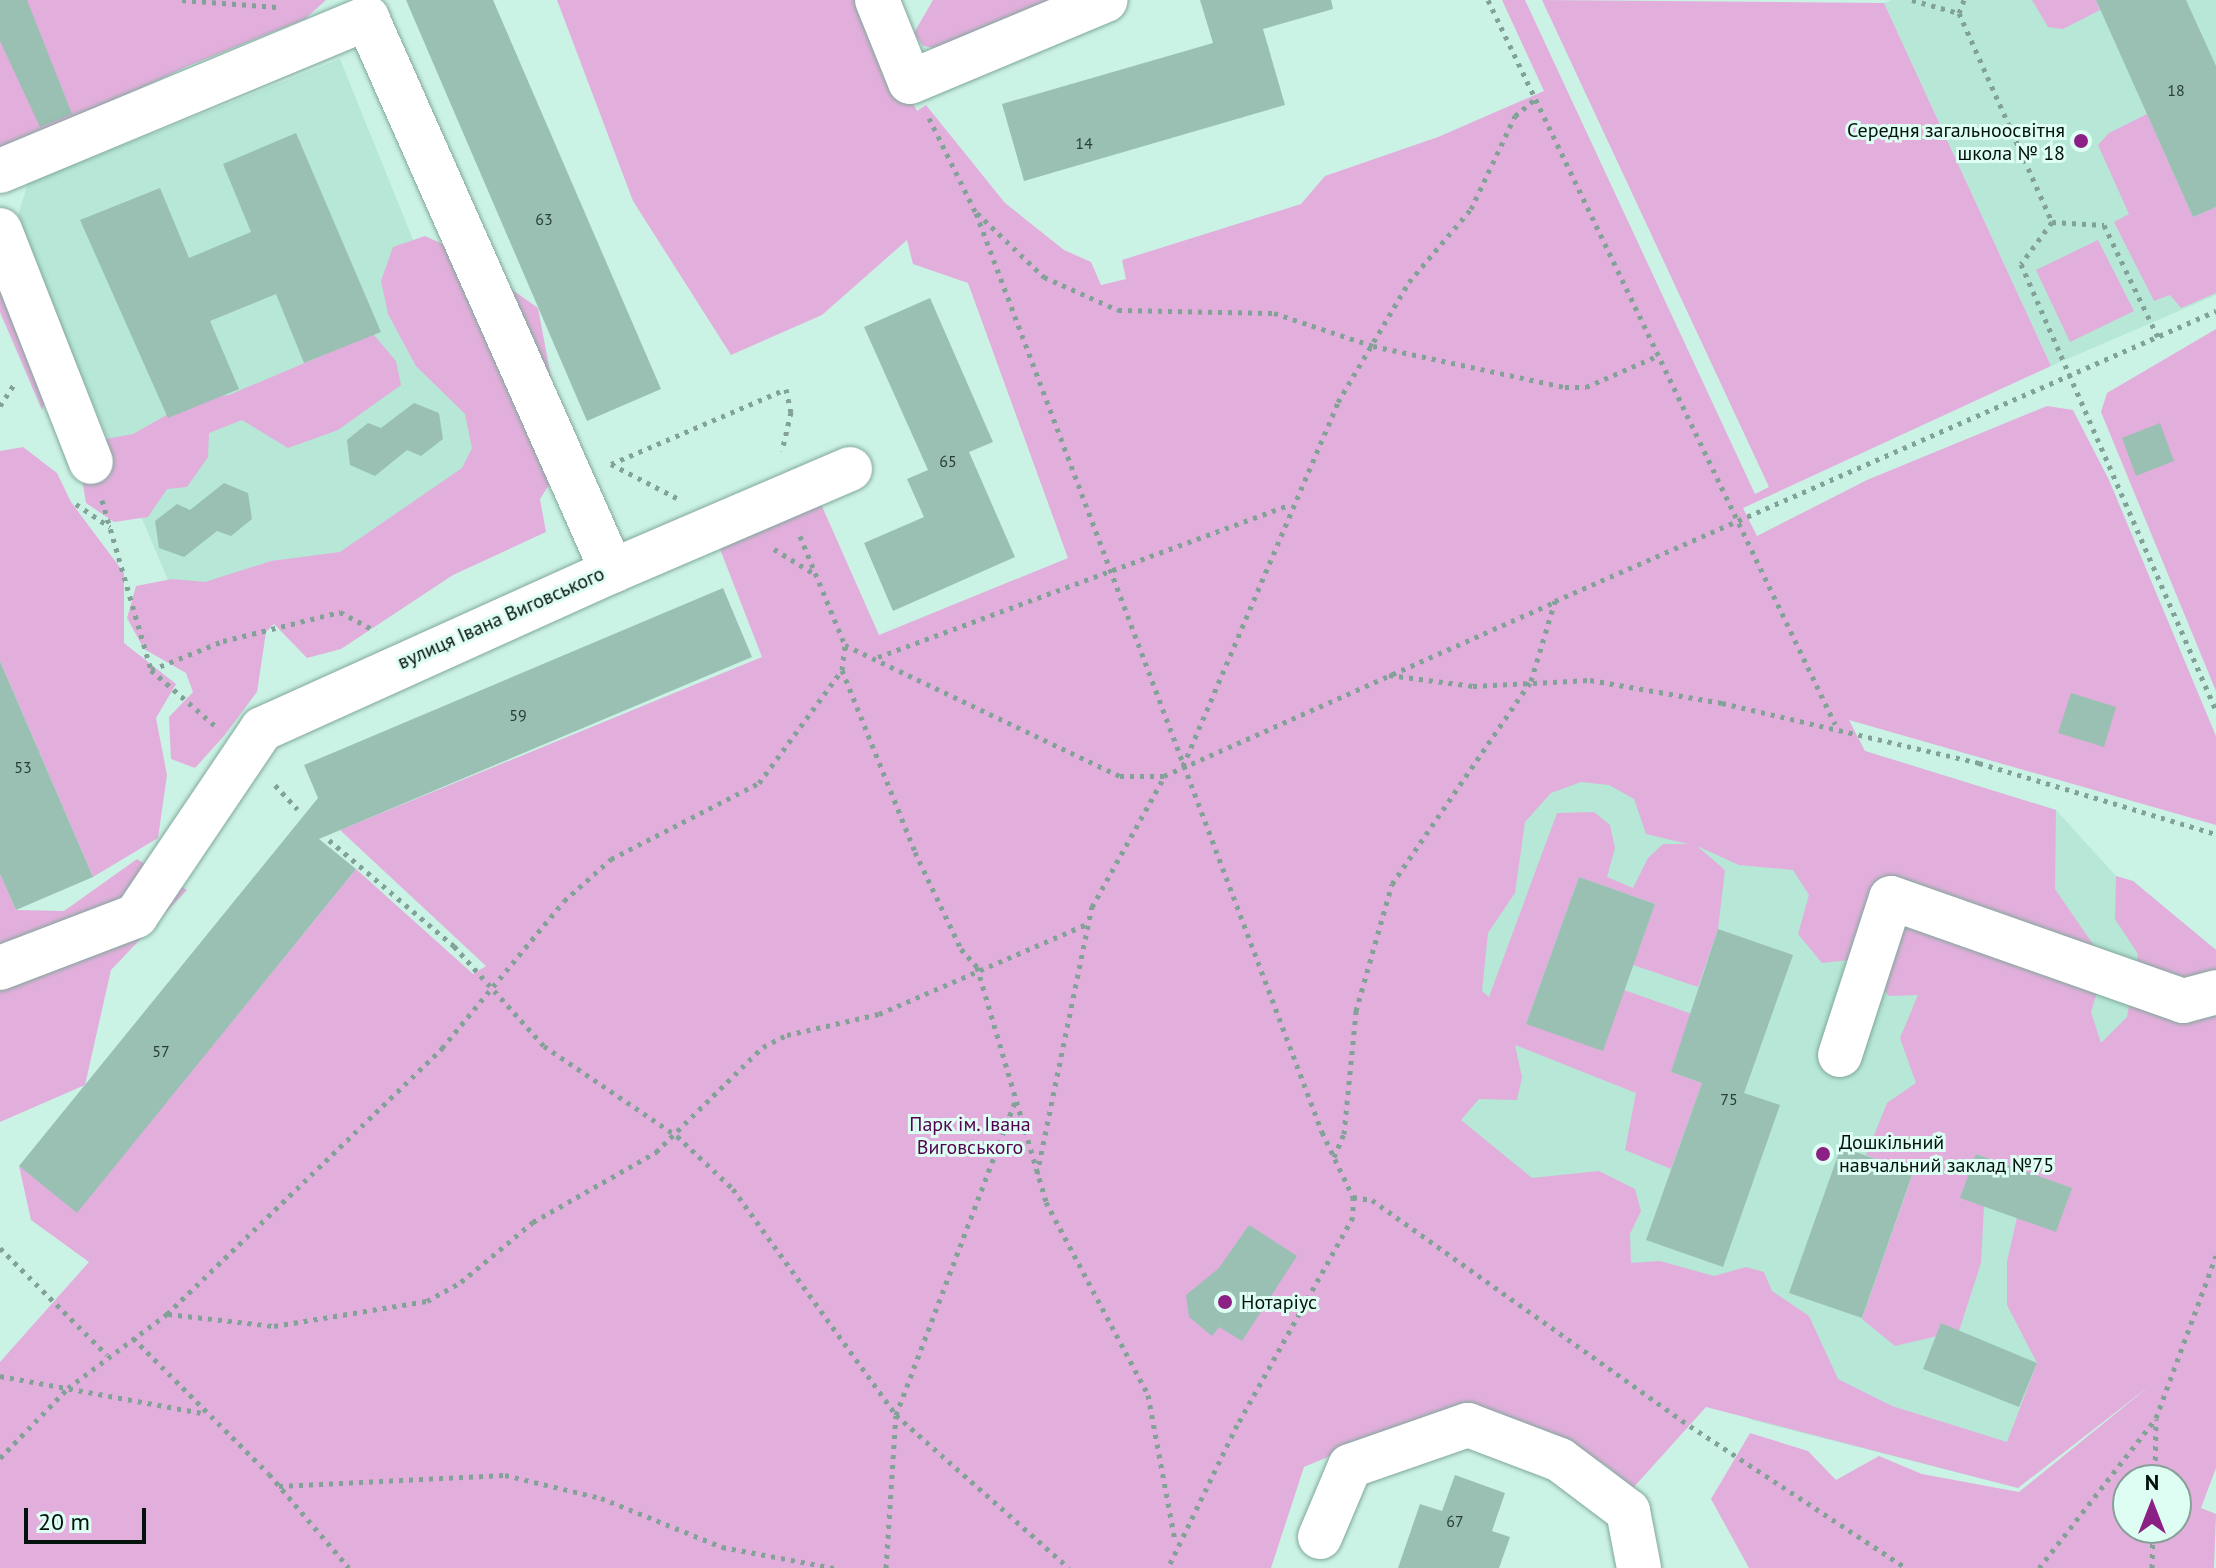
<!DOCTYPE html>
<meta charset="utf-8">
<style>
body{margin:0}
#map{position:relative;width:2216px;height:1568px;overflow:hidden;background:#cbf3e5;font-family:"PT Sans",sans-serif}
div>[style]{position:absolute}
.built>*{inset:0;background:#b6e7d7}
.green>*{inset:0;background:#e2afdc}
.building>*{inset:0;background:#99c0b3}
.path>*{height:5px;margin-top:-2.5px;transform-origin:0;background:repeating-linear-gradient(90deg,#82a197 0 4px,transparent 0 10px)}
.roads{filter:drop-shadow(0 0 2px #81a79b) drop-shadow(0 0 2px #81a79b)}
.minor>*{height:44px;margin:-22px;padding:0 22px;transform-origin:22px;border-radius:22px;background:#fff}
.dots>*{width:22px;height:22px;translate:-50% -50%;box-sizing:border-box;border:4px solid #defef3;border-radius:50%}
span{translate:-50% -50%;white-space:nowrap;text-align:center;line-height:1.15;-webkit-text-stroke:6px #defef3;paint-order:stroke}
.number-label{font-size:16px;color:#293e37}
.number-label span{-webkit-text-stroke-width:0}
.poi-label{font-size:20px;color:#04120e}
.right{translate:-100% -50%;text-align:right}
.left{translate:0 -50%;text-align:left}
.street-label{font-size:20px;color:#04120e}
.park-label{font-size:20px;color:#53024f}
.north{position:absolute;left:2112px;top:1464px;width:80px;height:80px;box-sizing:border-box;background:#defef3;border:2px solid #87a097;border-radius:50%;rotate:0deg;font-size:22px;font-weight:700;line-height:32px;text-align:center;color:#04120e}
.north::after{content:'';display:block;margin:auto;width:28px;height:36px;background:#8c2185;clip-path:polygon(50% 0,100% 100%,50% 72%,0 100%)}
.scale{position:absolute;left:24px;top:1508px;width:122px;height:36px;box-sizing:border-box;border:4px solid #04120e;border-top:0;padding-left:10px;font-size:24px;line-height:28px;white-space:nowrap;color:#04120e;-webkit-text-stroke:6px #defef3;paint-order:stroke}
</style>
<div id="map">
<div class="built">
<div style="clip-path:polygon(1892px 0,2216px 0,2216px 295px,2051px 366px,1884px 3px)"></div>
<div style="clip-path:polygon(340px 59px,515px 492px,185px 620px,16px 222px,28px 183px)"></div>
<div style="clip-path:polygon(1865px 751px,2056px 810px,2116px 876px,2133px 881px,2216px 950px,2216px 1209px,2018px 1488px,1752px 1420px,1399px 1098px,1433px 878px,1557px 770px)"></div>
</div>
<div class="green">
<div style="clip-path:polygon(0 0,326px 0,305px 19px,188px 66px,0 155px)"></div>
<div style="clip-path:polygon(evenodd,557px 0,861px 0,917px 111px,926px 105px,1005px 203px,1064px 250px,1091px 262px,1101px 285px,1126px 279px,1122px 260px,1301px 204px,1325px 176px,1438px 137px,1544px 91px,1502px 0,1525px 0,1755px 494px,1769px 487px,1542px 0,1884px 3px,2051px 366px,1743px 508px,1757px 536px,1867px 480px,2047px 406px,2073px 410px,2109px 480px,2216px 736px,2216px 825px,1849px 720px,1865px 751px,2056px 810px,2055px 889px,2106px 963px,2091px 1012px,2101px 1043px,2127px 1017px,2138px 954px,2115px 919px,2116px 876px,2133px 881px,2216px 950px,2216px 1468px,2201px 1508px,2216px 1514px,2214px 1568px,1749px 1568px,1711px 1499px,1750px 1433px,1808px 1451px,1836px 1480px,1879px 1456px,1922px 1474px,2019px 1492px,2152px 1384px,2018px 1488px,1706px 1407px,1633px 1488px,1604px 1464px,1523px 1422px,1484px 1410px,1392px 1430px,1304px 1467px,1271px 1568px,0 1568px,0 1362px,89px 1262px,31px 1220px,19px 1166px,77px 1212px,356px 869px,473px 974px,486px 966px,340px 830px,762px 657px,718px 544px,821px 504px,879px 635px,1068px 558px,968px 283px,913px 264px,907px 240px,822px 315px,731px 355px,633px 201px,557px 0,1581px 782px,1609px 785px,1634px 799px,1646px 834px,1688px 844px,1663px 844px,1648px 858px,1633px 888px,1607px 877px,1615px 848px,1610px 825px,1594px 812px,1557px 813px,1489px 997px,1482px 991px,1488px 933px,1515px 893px,1525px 822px,1551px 793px,1581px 782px,557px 0,1697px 846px,1739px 865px,1793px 870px,1809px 895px,1798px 934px,1822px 963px,1858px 959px,1889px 996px,1918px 995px,1900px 1038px,1916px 1083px,1887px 1103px,1866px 1155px,1913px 1173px,1862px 1319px,1895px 1346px,1959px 1331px,1981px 1263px,1984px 1206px,1976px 1154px,2071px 1188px,2017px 1218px,2007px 1261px,2007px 1305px,2037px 1363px,2007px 1442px,1892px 1406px,1838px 1379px,1809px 1316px,1772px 1291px,1764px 1272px,1746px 1267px,1714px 1276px,1660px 1261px,1631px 1263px,1630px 1234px,1641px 1211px,1635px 1189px,1599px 1171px,1532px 1178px,1461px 1120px,1479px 1099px,1517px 1100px,1522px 1077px,1515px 1045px,1636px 1093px,1625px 1150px,1671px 1169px,1702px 1083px,1671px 1072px,1692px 1014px,1624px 990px,1526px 1024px,1579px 877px,1655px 904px,1633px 965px,1698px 987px,1718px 929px,1725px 870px,1697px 846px,557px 0,2128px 1480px,2176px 1480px,2176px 1528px,2128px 1528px,2128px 1480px)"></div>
<div style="clip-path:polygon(933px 0,1087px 0,941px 49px,923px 46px,914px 33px)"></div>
<div style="clip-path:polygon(2032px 0,2096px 0,2100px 10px,2063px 29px,2048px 27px)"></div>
<div style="clip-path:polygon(2147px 114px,2193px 217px,2216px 207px,2216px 293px,2181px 308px,2170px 295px,2154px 301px,2114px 222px,2129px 214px,2098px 145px,2109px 133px)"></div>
<div style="clip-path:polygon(425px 236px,456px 250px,538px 308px,558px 414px,558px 471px,540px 499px,546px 532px,453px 575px,341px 649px,307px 658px,274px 624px,266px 632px,257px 692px,224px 736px,195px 768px,171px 759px,169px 717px,193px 692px,186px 673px,144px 649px,127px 618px,136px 586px,172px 579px,205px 582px,271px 561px,340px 552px,462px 468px,472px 448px,465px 414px,416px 366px,388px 314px,381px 281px,393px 247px)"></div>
<div style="clip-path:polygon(2098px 240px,2134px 311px,2070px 342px,2036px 270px)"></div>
<div style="clip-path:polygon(0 262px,50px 389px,42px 410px,0 312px)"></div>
<div style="clip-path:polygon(2216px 329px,2216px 691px,2101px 412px,2107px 393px)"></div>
<div style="clip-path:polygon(373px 334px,396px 361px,401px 385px,338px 430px,288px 448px,242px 420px,209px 433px,208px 457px,187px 487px,167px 489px,148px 517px,114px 522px,86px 503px,80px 467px,100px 440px,133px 434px,195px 399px,229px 395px)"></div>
<div style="clip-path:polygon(23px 447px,57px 473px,71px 502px,124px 573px,124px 643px,176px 684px,156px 718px,167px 775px,158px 838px,93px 877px,0 661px,0 451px)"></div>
<div style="clip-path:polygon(137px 859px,187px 890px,111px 970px,85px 1085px,0 1122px,0 874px,16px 910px,64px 911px)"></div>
</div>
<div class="building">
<div style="clip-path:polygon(0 0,27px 0,72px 114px,40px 127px,0 41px)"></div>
<div style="clip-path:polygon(406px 0,493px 0,661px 389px,587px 421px)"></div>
<div style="clip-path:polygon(1200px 0,1331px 0,1333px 9px,1263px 29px,1285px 105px,1024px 181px,1002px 104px,1213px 43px)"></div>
<div style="clip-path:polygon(2096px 0,2186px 0,2216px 66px,2216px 207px,2193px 217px)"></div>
<div style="clip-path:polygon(296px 133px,381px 332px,304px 363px,276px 294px,210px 321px,239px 389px,168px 418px,80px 220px,160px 188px,189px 258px,251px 232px,223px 164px)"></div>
<div style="clip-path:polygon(930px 298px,993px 442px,969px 452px,1015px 557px,893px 611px,864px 543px,924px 517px,907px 479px,928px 470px,864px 327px)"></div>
<div style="clip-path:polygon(414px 403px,439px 413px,443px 439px,421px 456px,407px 450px,375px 476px,350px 465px,347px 440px,368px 423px,381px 428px)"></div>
<div style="clip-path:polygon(2160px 423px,2174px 461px,2136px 476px,2122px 438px)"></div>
<div style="clip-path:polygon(224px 483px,248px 493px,252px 519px,231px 536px,217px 531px,184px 557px,159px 548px,155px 521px,177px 504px,190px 510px)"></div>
<div style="clip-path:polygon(723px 588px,752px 657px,319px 839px,356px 869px,77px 1213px,19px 1166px,318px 798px,304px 765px)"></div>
<div style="clip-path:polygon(0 661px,93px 877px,16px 910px,0 874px)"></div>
<div style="clip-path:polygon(2071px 693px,2116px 707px,2104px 747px,2058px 733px)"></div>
<div style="clip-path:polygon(1579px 877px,1655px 904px,1603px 1051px,1526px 1024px)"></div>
<div style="clip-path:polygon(1718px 929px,1793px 955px,1744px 1093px,1780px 1105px,1723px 1267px,1646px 1240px,1702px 1083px,1671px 1072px)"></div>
<div style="clip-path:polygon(1841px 1147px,1913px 1172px,1862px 1318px,1789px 1293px)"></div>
<div style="clip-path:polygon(1976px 1154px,2072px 1188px,2056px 1232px,1960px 1198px)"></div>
<div style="clip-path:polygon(1249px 1225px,1297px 1256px,1242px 1341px,1219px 1327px,1212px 1336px,1189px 1317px,1186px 1295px,1219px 1268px)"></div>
<div style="clip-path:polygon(1941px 1323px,2037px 1363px,2019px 1407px,1923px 1369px)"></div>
<div style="clip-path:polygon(1455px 1475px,1505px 1493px,1492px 1531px,1510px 1537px,1499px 1568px,1398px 1568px,1420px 1504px,1442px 1511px)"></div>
</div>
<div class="path">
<div style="left:182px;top:0;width:95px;rotate:4.2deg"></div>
<div style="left:1488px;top:0;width:803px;rotate:64.39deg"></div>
<div style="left:1912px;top:0;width:49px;rotate:15.5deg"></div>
<div style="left:1959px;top:13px;width:229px;rotate:66deg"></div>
<div style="left:2052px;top:222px;width:52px;rotate:3.3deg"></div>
<div style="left:2104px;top:225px;width:124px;rotate:64.3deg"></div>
<div style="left:1959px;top:13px;width:14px;rotate:-69deg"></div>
<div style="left:929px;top:118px;width:106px;rotate:63.7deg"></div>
<div style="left:976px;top:213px;width:982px;rotate:69.37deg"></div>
<div style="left:1322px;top:1132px;width:72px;rotate:64.5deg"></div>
<div style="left:1353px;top:1197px;width:20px;rotate:90deg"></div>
<div style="left:1353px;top:1217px;width:238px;rotate:119.1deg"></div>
<div style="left:1237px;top:1425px;width:159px;rotate:115.8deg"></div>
<div style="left:977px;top:213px;width:93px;rotate:43.7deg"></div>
<div style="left:1044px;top:277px;width:81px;rotate:24deg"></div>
<div style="left:1118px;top:310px;width:156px;rotate:1.1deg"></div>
<div style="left:1274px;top:313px;width:104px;rotate:18.4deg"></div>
<div style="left:1373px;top:346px;width:196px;rotate:12.1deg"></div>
<div style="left:1565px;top:387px;width:21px"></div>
<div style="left:1586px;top:387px;width:77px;rotate:-23.6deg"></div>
<div style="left:2052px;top:222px;width:52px;rotate:126.4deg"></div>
<div style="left:2021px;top:264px;width:488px;rotate:66.4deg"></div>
<div style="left:0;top:406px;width:27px;rotate:-57deg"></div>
<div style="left:611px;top:464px;width:190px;rotate:-23.2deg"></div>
<div style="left:786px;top:389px;width:24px;rotate:78deg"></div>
<div style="left:791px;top:412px;width:40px;rotate:103deg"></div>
<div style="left:611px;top:464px;width:74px;rotate:27.3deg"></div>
<div style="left:102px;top:500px;width:177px;rotate:73.9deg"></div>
<div style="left:151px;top:670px;width:78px;rotate:-21.9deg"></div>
<div style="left:223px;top:641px;width:121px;rotate:-13.9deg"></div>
<div style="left:340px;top:612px;width:40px;rotate:28deg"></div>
<div style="left:76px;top:504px;width:41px;rotate:34.1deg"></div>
<div style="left:800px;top:536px;width:118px;rotate:67.6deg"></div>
<div style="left:845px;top:645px;width:305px;rotate:25.5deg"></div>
<div style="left:1120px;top:776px;width:44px"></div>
<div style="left:1164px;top:776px;width:427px;rotate:-24deg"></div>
<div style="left:774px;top:549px;width:46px;rotate:31.6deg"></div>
<div style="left:878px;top:657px;width:438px;rotate:-20.3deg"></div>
<div style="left:151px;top:670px;width:84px;rotate:41.1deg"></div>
<div style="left:842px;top:670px;width:196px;rotate:68.1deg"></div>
<div style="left:915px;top:852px;width:107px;rotate:64.6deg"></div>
<div style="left:961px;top:949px;width:24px;rotate:48deg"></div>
<div style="left:977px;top:967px;width:245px;rotate:73.6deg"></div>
<div style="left:1046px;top:1202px;width:218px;rotate:62.1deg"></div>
<div style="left:1148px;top:1395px;width:147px;rotate:79.5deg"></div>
<div style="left:1389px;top:675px;width:85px;rotate:7.5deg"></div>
<div style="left:1473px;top:686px;width:117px;rotate:-2.9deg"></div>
<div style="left:1590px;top:680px;width:134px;rotate:9.9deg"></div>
<div style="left:1722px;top:703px;width:264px;rotate:13.1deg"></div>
<div style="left:1979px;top:763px;width:247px;rotate:16.7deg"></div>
<div style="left:1183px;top:766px;width:396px;rotate:-66.9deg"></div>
<div style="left:1338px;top:402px;width:139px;rotate:-59.4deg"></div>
<div style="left:1409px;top:282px;width:96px;rotate:-49.7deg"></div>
<div style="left:1471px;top:209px;width:103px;rotate:-64.7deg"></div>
<div style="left:1515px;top:116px;width:26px;rotate:-40deg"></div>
<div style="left:275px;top:785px;width:33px;rotate:47deg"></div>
<div style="left:329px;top:840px;width:164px;rotate:40.3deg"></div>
<div style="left:454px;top:946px;width:135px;rotate:48deg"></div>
<div style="left:544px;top:1046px;width:161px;rotate:34.1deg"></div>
<div style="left:677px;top:1136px;width:77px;rotate:43.4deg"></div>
<div style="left:733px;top:1189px;width:279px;rotate:54.2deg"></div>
<div style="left:896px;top:1415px;width:231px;rotate:41.5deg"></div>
<div style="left:1334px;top:1157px;width:25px;rotate:-67deg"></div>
<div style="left:1344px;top:1134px;width:124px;rotate:-84.4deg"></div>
<div style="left:1356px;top:1011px;width:132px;rotate:-74.2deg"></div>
<div style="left:1392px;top:884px;width:246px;rotate:-55.6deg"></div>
<div style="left:1531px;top:681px;width:84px;rotate:-73.3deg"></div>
<div style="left:1555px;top:601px;width:722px;rotate:-23.69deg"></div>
<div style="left:1037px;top:1174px;width:273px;rotate:-78.4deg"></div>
<div style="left:1092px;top:907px;width:149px;rotate:-61deg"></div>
<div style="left:1353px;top:1197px;width:19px;rotate:9deg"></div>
<div style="left:1372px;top:1200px;width:390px;rotate:35.4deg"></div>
<div style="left:1690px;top:1426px;width:258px;rotate:33.3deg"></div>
<div style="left:0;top:1248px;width:151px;rotate:45deg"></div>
<div style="left:168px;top:1314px;width:107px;rotate:6.5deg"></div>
<div style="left:274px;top:1326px;width:155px;rotate:-9.3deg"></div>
<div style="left:427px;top:1301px;width:39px;rotate:-29deg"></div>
<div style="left:461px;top:1282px;width:94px;rotate:-39.8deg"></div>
<div style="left:533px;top:1222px;width:142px;rotate:-29.6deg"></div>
<div style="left:656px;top:1152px;width:150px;rotate:-44.5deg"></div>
<div style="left:763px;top:1047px;width:27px;rotate:-27deg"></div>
<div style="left:787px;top:1035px;width:94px;rotate:-12.9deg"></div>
<div style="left:879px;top:1014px;width:227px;rotate:-23.4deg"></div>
<div style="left:133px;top:1338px;width:192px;rotate:45deg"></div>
<div style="left:269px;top:1474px;width:123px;rotate:49.6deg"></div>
<div style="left:0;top:1376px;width:204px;rotate:10.4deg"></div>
<div style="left:0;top:1458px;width:98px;rotate:-45.8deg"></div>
<div style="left:68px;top:1388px;width:124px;rotate:-36.8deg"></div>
<div style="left:167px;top:1314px;width:383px;rotate:-44deg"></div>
<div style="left:442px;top:1048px;width:191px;rotate:-50.3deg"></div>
<div style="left:564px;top:901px;width:63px;rotate:-41.8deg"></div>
<div style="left:611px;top:859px;width:166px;rotate:-27.2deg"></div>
<div style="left:759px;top:783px;width:140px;rotate:-53.7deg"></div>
<div style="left:842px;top:670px;width:25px;rotate:-83deg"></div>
<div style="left:2155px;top:1480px;width:61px;rotate:-89.1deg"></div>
<div style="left:279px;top:1486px;width:226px;rotate:-2.8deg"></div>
<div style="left:505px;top:1475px;width:99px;rotate:13.5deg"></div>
<div style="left:601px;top:1498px;width:131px;rotate:22deg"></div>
<div style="left:722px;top:1547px;width:114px;rotate:10.6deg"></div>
<div style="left:886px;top:1568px;width:153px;rotate:-86.3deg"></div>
<div style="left:896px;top:1415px;width:336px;rotate:-69.2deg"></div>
<div style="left:2039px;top:1568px;width:190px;rotate:-52deg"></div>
<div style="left:2156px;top:1418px;width:173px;rotate:-69.7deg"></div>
<div style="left:2152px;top:1568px;width:40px;rotate:-88.6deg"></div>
</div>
<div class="roads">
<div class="minor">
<div style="left:877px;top:0;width:88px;rotate:68.1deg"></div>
<div style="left:910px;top:82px;width:212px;rotate:-22.7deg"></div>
<div style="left:0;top:171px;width:398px;rotate:-22.6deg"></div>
<div style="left:367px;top:18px;width:605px;rotate:66.1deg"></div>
<div style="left:612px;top:571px;width:384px;rotate:155.7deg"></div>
<div style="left:262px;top:729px;width:225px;rotate:124deg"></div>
<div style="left:136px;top:916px;width:146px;rotate:159.1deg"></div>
<div style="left:0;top:230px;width:249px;rotate:68.6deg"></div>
<div style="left:612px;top:571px;width:259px;rotate:-23.2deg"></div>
<div style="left:1840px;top:1055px;width:165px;rotate:-72deg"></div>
<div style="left:1891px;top:898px;width:310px;rotate:19.4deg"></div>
<div style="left:2183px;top:1001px;width:34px;rotate:-15deg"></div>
<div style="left:1320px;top:1537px;width:77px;rotate:-67.1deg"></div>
<div style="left:1350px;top:1466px;width:125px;rotate:-19.2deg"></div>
<div style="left:1468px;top:1425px;width:98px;rotate:20.8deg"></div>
<div style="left:1560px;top:1460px;width:85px;rotate:36.9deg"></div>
<div style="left:1628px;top:1511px;width:58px;rotate:79.1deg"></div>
</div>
</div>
<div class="dots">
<div style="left:2081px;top:141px;background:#8c2185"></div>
<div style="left:1823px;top:1154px;background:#8c2185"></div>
<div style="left:1225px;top:1302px;background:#8c2185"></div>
</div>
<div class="number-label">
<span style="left:2176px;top:90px">18</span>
<span style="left:1084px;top:143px">14</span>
<span style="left:544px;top:219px">63</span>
<span style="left:948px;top:461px">65</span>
<span style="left:518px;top:715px">59</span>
<span style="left:23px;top:767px">53</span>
<span style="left:161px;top:1051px">57</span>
<span style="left:1729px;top:1099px">75</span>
<span style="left:1455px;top:1521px">67</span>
</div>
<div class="poi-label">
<span class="right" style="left:2065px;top:142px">Середня загальноосвітня<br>школа № 18</span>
<span class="left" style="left:1839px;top:1154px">Дошкільний<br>навчальний заклад №75</span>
<span class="left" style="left:1241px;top:1302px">Нотаріус</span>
</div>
<div class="street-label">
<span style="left:501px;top:618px;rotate:-24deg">вулиця Івана Виговського</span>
</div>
<div class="park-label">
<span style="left:970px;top:1136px">Парк ім. Івана<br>Виговського</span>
</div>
<div class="north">N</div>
<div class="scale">20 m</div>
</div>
